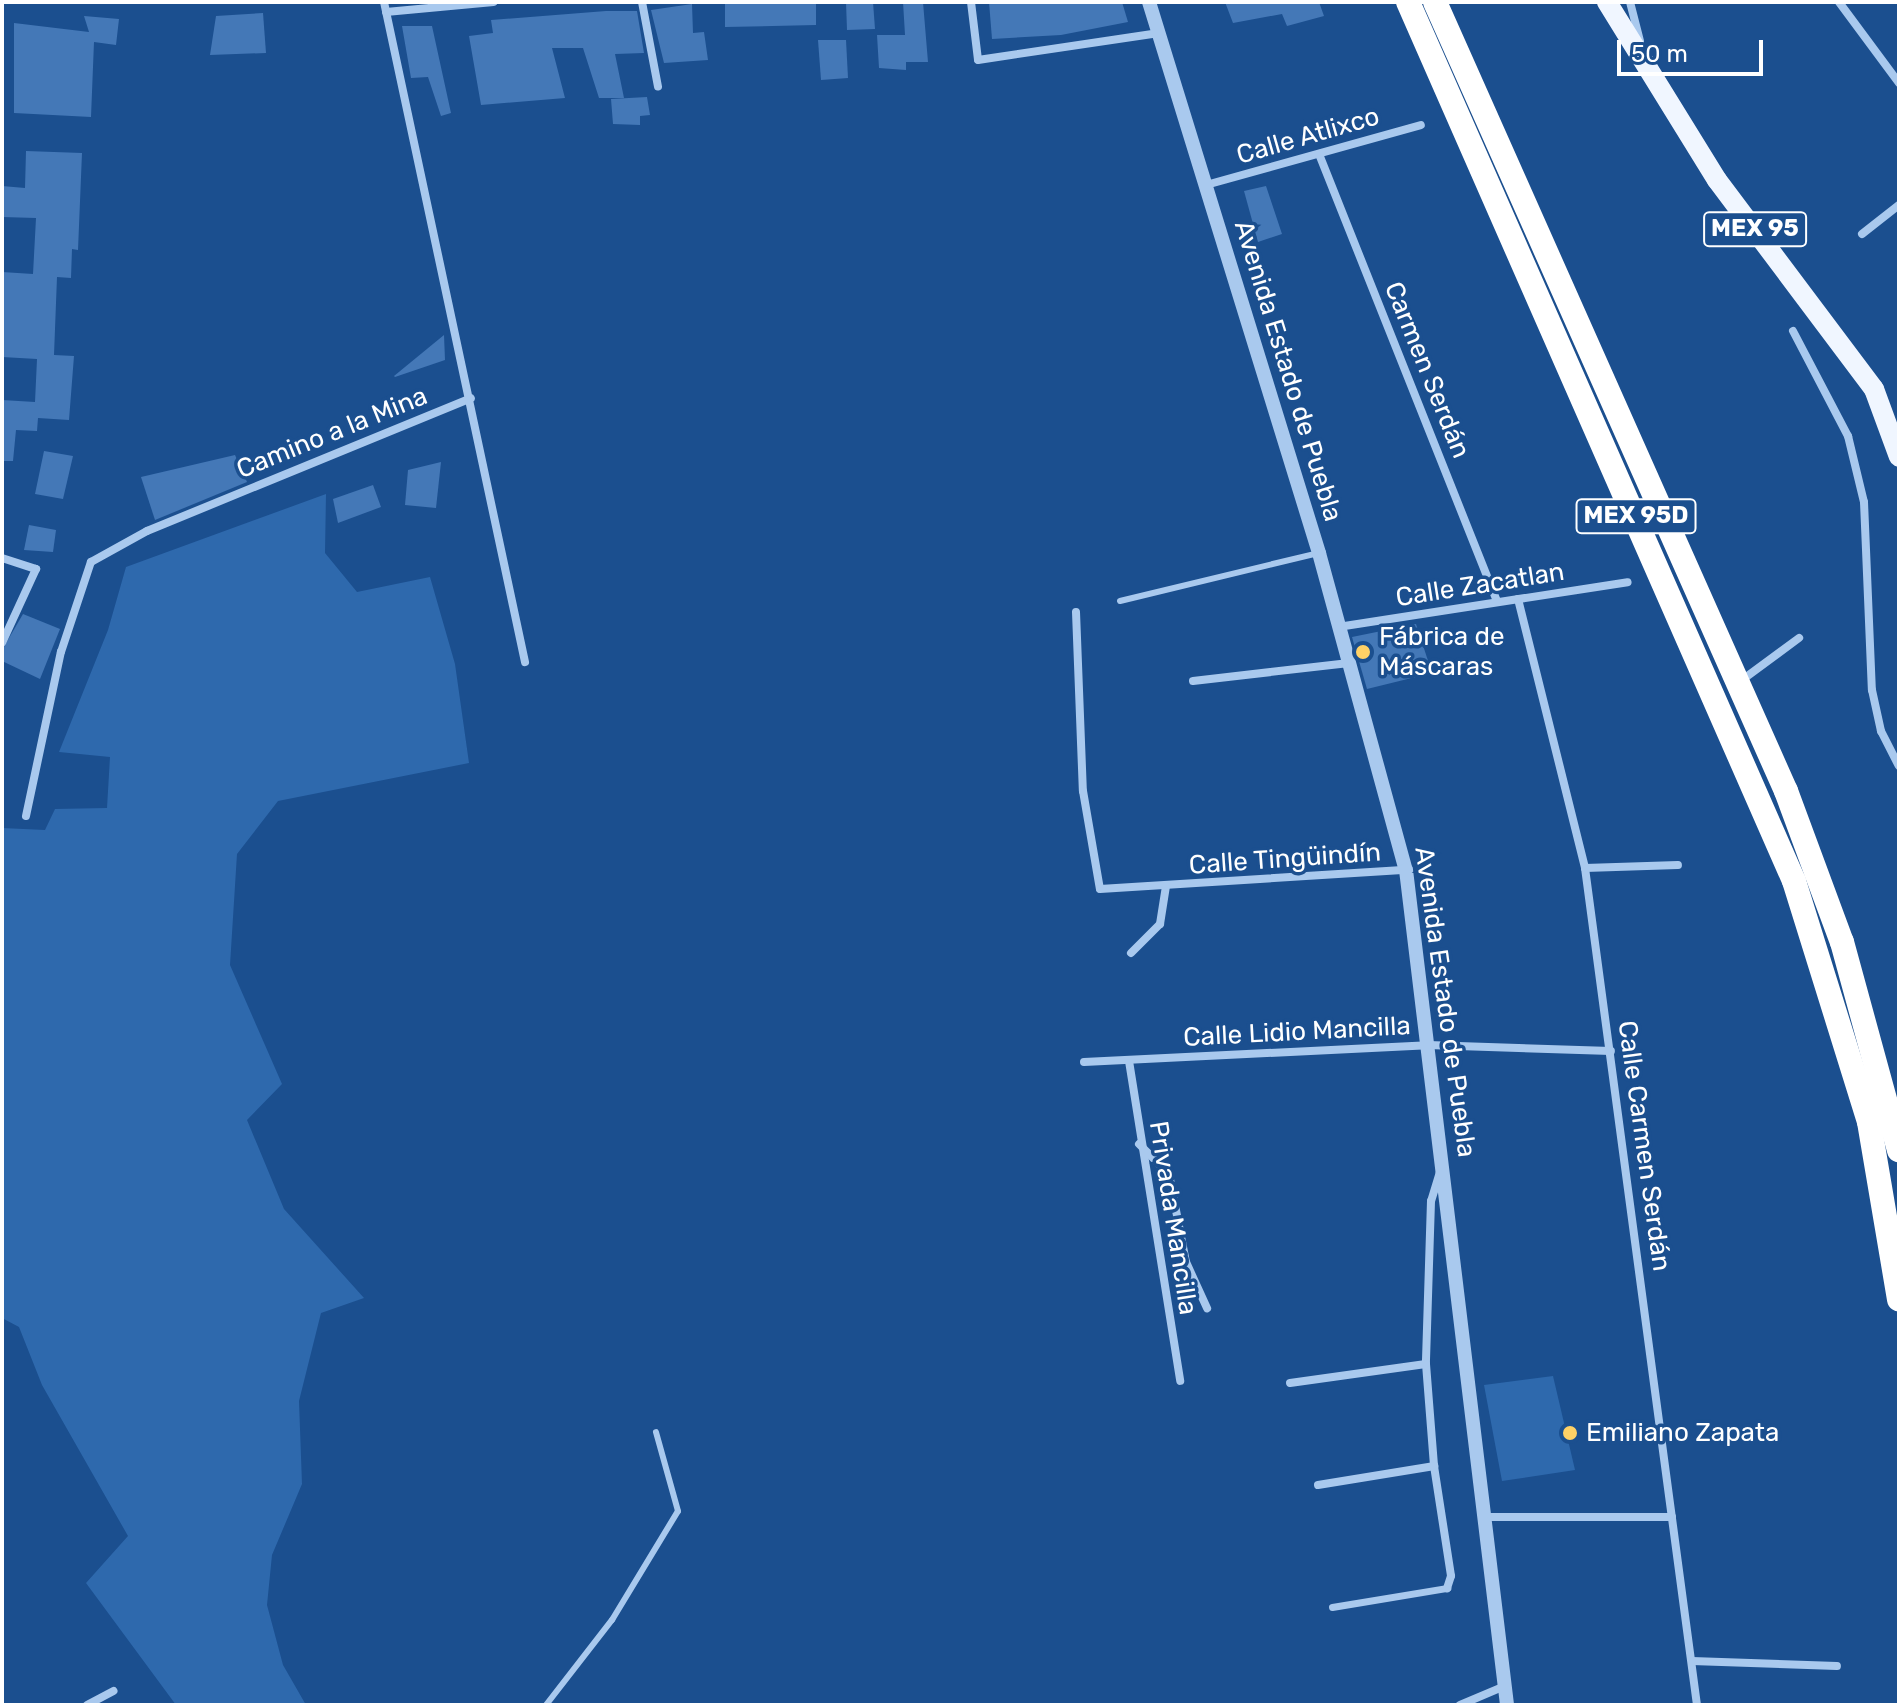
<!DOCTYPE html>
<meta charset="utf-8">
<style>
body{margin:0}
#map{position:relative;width:1901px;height:1707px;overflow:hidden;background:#1b4f8f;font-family:Rubik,sans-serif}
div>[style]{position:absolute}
.green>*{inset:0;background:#2e69ad}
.building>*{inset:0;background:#4478b7}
.service>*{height:6px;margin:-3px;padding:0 3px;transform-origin:3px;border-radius:3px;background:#a9c9ee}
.pedestrian>*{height:7px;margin:-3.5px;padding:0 3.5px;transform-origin:3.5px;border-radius:3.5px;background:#a9c9ee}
.minor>*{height:8px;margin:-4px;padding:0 4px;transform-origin:4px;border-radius:4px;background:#a9c9ee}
.tertiary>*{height:14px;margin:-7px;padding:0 7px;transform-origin:7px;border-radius:7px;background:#a9c9ee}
.primary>*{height:20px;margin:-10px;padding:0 10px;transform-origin:10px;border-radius:10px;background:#f0f6ff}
.motorway>*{height:24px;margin:-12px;padding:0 12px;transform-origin:12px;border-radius:12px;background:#fff}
.dots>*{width:22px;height:22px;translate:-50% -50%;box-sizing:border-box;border:4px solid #1b4f8f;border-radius:50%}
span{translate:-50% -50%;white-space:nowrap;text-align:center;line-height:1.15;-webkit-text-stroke:7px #1b4f8f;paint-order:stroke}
.shield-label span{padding:2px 6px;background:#1b4f8f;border:2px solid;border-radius:6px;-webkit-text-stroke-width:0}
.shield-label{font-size:24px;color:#fff;font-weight:700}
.street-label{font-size:26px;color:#fff}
.poi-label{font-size:26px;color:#fff}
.left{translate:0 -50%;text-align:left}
.frame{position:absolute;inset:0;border:4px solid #fff;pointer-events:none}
.scale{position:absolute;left:1617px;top:40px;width:146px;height:36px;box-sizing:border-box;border:4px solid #fff;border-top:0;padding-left:10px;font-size:24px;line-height:28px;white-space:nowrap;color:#fff;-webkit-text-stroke:6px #1b4f8f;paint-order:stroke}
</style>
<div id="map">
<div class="green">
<div style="clip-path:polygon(326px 494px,325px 553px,357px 592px,430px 577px,455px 664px,469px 763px,278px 801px,237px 854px,230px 965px,282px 1084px,247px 1120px,284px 1209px,364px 1298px,321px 1313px,299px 1401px,302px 1484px,272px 1555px,267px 1605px,283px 1665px,306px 1705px,176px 1705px,86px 1583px,128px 1536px,42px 1385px,19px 1327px,2px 1318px,2px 828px,45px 830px,55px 809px,107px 808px,110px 757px,59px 752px,108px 630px,126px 567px)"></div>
<div style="clip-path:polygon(1553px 1376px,1575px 1470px,1502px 1481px,1484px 1385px)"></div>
</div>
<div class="building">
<div style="clip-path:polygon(725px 2px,816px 2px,816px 25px,725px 27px)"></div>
<div style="clip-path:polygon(846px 2px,873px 2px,875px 29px,847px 30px)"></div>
<div style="clip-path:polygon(903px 2px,923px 2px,928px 62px,906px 62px,906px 70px,879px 68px,877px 35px,905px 35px)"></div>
<div style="clip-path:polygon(989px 2px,1122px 2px,1128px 22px,1061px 35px,992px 39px)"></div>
<div style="clip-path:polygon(1225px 2px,1319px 2px,1324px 16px,1287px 26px,1282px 14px,1233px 23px)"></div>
<div style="clip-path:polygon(692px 4px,693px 33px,704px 32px,708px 60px,664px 63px,651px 10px)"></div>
<div style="clip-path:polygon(606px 11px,637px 11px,644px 53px,615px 54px,624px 98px,599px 98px,583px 48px,552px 48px,565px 98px,481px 105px,469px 36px,493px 33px,491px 20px)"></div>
<div style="clip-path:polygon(263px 13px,266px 53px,210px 55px,216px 16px)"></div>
<div style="clip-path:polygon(84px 16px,119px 19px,116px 45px,94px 42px,91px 117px,14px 113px,14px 23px,89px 32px)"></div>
<div style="clip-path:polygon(402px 26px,432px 26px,451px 113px,441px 116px,428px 77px,411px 78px)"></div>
<div style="clip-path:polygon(818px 40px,846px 40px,848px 78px,821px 80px)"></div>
<div style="clip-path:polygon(647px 97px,650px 115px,640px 116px,640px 125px,613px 124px,611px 99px)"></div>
<div style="clip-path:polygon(26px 151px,82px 153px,78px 250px,72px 249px,71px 278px,57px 277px,54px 355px,74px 356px,69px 420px,38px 418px,37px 431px,16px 430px,13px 461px,2px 461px,2px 400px,35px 402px,37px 359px,2px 357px,2px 272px,33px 274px,36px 218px,2px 217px,2px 186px,25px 188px)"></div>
<div style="clip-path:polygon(1266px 186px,1282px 234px,1258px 242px,1244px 191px)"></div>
<div style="clip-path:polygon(444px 335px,445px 360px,395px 377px,394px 376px)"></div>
<div style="clip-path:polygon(44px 451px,73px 456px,63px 499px,35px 494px)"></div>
<div style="clip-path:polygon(235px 455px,247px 482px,155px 520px,141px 477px)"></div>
<div style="clip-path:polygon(441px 462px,436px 508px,405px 505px,408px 470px)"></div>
<div style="clip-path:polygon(373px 485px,381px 507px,338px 523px,333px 499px)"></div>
<div style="clip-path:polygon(29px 525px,56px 530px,53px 552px,24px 550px)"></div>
<div style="clip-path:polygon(23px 614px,60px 629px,40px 679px,2px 661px,2px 650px)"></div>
<div style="clip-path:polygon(1416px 624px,1432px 673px,1367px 689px,1352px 637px)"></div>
</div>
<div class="service">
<div style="left:1120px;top:601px;width:205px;rotate:-13.6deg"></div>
<div style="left:546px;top:1705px;width:108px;rotate:-52.2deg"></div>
<div style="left:612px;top:1620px;width:127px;rotate:-58.8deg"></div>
<div style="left:678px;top:1511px;width:82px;rotate:-105.6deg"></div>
</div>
<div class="pedestrian">
<div style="left:1332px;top:1607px;width:117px;rotate:-9.4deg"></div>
</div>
<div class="minor">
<div style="left:384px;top:2px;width:675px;rotate:77.94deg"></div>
<div style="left:642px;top:2px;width:86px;rotate:79.3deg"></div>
<div style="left:971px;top:2px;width:58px;rotate:83.1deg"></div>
<div style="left:978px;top:60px;width:183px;rotate:-8.5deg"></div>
<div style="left:1630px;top:2px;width:40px;rotate:75.6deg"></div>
<div style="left:1839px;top:2px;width:101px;rotate:53.5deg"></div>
<div style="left:386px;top:12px;width:108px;rotate:-5.3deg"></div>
<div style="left:1319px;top:154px;width:482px;rotate:68.3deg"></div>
<div style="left:1206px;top:185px;width:223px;rotate:-15.6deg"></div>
<div style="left:1862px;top:234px;width:47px;rotate:-38.1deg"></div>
<div style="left:1793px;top:331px;width:119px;rotate:62.4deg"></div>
<div style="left:1848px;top:436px;width:68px;rotate:76.4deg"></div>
<div style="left:1864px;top:502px;width:188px;rotate:87.6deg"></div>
<div style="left:1872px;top:690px;width:42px;rotate:77.6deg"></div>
<div style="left:1881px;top:731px;width:39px;rotate:63deg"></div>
<div style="left:2px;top:558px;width:36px;rotate:18deg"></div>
<div style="left:36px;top:569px;width:81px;rotate:114.7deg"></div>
<div style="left:1518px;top:599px;width:277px;rotate:76deg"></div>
<div style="left:1585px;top:868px;width:844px;rotate:82.38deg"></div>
<div style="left:1076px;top:612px;width:179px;rotate:87.8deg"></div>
<div style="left:1083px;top:791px;width:99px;rotate:80.2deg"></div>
<div style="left:1100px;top:889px;width:307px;rotate:-3.6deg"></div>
<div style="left:1338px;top:627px;width:293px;rotate:-8.8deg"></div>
<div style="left:1742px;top:680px;width:71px;rotate:-36.4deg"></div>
<div style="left:1193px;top:681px;width:157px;rotate:-6.6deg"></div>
<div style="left:26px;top:816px;width:168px;rotate:-78deg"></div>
<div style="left:61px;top:652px;width:95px;rotate:-71.6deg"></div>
<div style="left:91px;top:562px;width:64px;rotate:-29deg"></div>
<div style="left:147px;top:531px;width:350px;rotate:-22.3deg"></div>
<div style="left:1585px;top:868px;width:93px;rotate:-1.8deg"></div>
<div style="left:1131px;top:953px;width:41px;rotate:-45deg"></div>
<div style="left:1160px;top:924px;width:38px;rotate:-81deg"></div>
<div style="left:1129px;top:1061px;width:324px;rotate:80.9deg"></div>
<div style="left:1084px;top:1062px;width:344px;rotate:-2.8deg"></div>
<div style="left:1428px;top:1045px;width:183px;rotate:1.9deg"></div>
<div style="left:1139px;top:1144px;width:42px;rotate:45deg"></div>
<div style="left:1169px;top:1174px;width:90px;rotate:79.1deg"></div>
<div style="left:1186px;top:1262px;width:51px;rotate:65.5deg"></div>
<div style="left:1440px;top:1172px;width:30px;rotate:107deg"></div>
<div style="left:1431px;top:1201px;width:163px;rotate:91.8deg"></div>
<div style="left:1426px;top:1364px;width:102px;rotate:85.5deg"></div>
<div style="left:1434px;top:1466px;width:111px;rotate:81.2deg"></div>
<div style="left:1451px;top:1576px;width:13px;rotate:108deg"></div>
<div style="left:1290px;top:1383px;width:137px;rotate:-8deg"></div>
<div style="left:1318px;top:1485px;width:118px;rotate:-9.3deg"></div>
<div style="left:1484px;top:1517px;width:188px"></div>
<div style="left:1692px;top:1661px;width:145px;rotate:2deg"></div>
<div style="left:87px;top:1705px;width:30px;rotate:-28deg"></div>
<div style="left:1460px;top:1705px;width:49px;rotate:-22.9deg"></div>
</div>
<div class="tertiary">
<div style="left:1149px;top:2px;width:577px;rotate:72.85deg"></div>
<div style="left:1319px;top:553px;width:329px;rotate:74.7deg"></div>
<div style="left:1406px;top:870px;width:841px;rotate:83.1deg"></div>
</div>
<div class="primary">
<div style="left:1607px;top:2px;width:209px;rotate:58.3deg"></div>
<div style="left:1717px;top:180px;width:261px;rotate:53.1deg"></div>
<div style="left:1874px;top:389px;width:72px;rotate:69.8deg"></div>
</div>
<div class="motorway">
<div style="left:1408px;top:2px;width:960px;rotate:66.29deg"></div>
<div style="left:1794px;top:881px;width:252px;rotate:72.7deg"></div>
<div style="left:1869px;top:1122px;width:180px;rotate:80.4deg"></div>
<div style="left:1435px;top:2px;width:864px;rotate:66.02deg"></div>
<div style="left:1786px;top:791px;width:161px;rotate:69.7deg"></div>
<div style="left:1842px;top:942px;width:216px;rotate:74.7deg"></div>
</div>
<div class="dots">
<div style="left:1363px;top:652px;background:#ffd166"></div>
<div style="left:1570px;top:1433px;background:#ffd166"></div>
</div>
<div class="shield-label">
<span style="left:1755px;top:229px">MEX 95</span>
<span style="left:1636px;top:516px">MEX 95D</span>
</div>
<div class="street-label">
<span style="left:1308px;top:136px;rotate:-16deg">Calle Atlixco</span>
<span style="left:1427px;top:370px;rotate:68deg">Carmen Serdán</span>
<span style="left:1288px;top:371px;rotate:73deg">Avenida Estado de Puebla</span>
<span style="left:332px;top:433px;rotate:-22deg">Camino a la Mina</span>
<span style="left:1480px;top:585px;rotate:-9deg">Calle Zacatlan</span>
<span style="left:1285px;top:859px;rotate:-4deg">Calle Tingüindín</span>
<span style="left:1445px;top:1002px;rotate:82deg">Avenida Estado de Puebla</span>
<span style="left:1297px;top:1032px;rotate:-3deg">Calle Lidio Mancilla</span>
<span style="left:1644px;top:1146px;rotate:82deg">Calle Carmen Serdán</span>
<span style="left:1173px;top:1218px;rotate:81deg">Privada Mancilla</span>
</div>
<div class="poi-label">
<span class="left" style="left:1379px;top:652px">Fábrica de<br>Máscaras</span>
<span class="left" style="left:1586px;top:1433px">Emiliano Zapata</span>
</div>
<div class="frame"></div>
<div class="scale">50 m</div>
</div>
